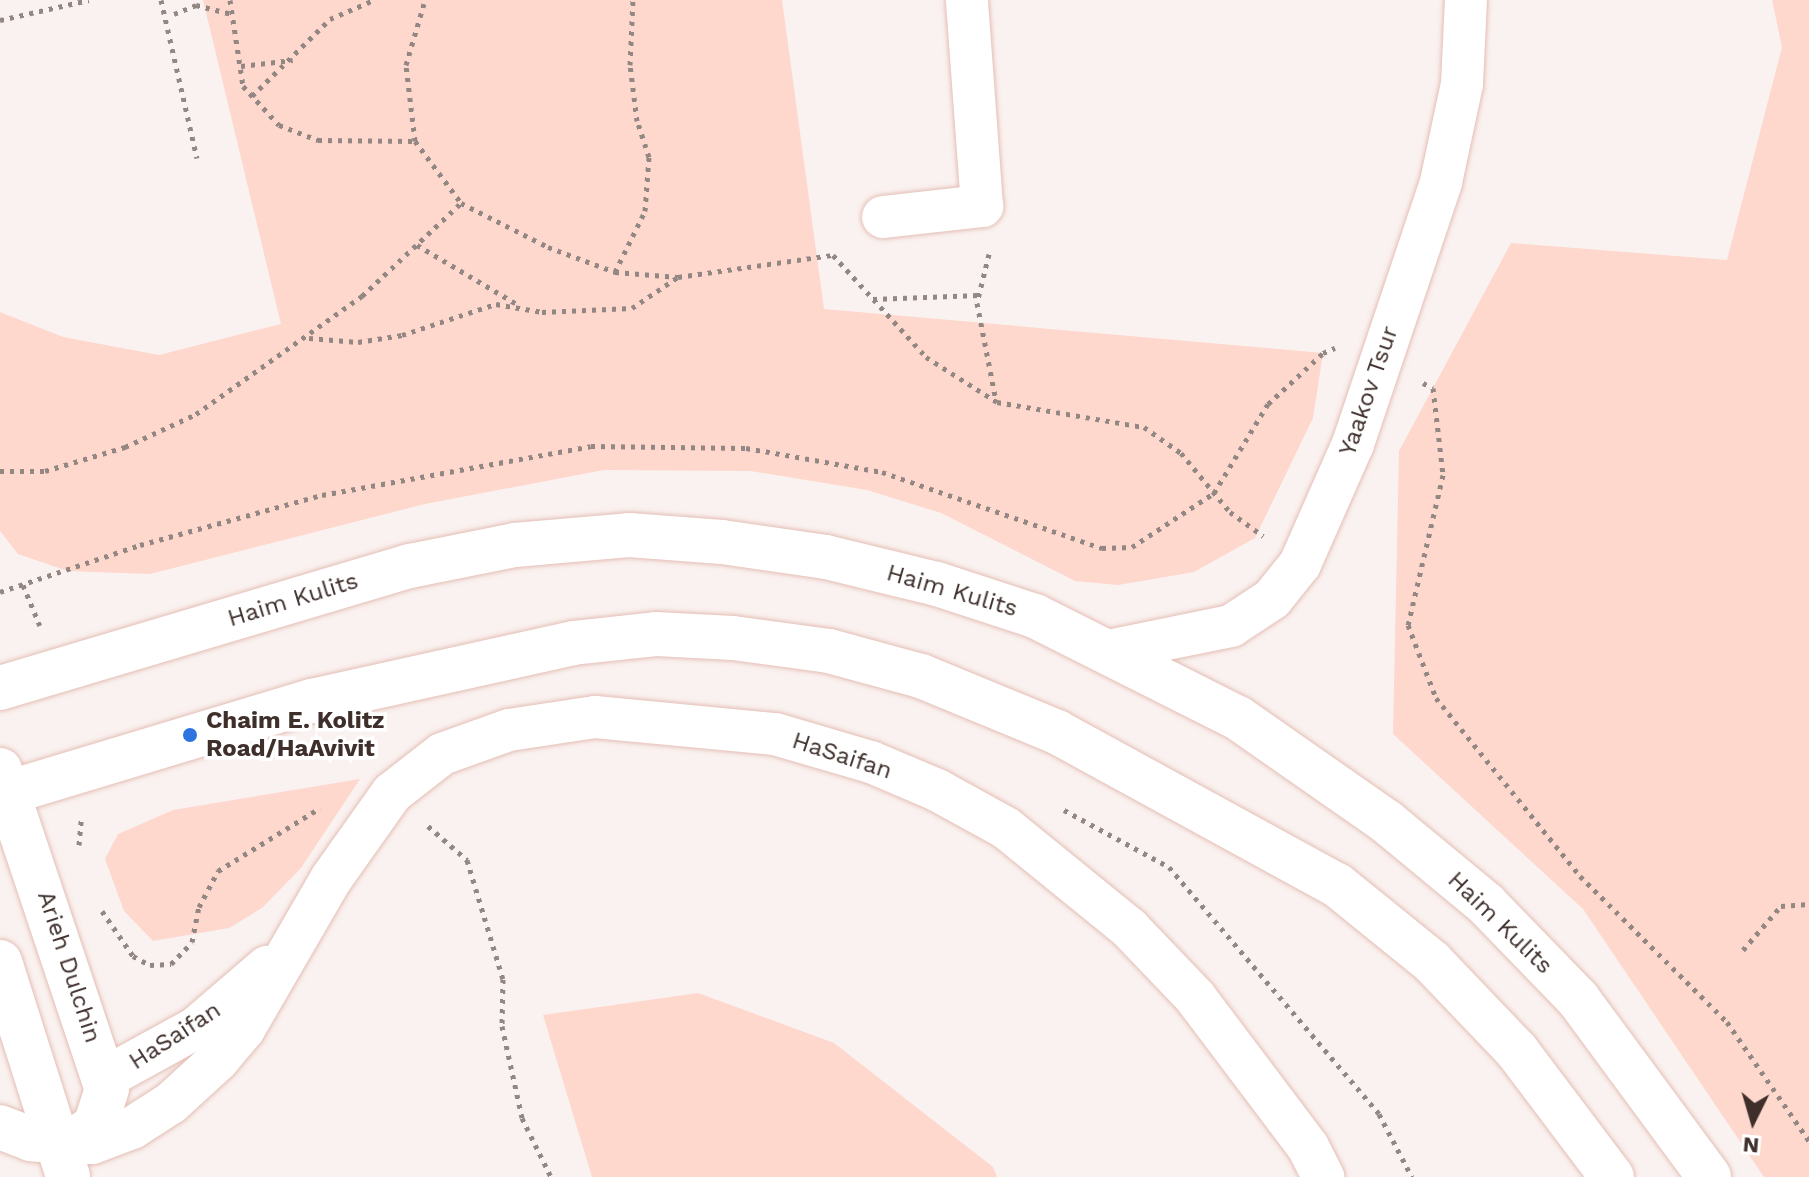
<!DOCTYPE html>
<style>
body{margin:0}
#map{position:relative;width:1809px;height:1177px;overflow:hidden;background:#faf2f0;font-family:"Work Sans",sans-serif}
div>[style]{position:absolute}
.green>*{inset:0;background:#fed7cd}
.path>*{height:5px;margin-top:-2.5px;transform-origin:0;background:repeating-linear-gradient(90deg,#938784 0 4px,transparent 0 10px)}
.roads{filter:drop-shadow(0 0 2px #e4beb5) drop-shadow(0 0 2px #e4beb5)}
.minor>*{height:42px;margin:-21px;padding:0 21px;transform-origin:21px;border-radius:21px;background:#fff}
.tertiary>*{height:44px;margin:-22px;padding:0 22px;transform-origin:22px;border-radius:22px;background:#fff}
.secondary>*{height:44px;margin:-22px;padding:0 22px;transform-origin:22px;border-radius:22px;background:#fff}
.dots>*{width:22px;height:22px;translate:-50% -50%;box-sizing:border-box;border:4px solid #fff;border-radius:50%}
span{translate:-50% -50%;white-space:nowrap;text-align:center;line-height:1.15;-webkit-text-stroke:7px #fff;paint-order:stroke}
.street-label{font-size:24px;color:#3e2f2b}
.poi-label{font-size:24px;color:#3e2f2b;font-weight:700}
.left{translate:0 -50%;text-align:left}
.north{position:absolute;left:1713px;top:1081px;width:80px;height:80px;-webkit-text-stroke:6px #fff;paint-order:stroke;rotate:185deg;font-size:22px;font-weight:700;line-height:32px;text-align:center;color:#3e2f2b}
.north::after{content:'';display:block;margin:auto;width:28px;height:36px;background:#3e2f2b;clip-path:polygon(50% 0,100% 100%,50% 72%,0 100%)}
</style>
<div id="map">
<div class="green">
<div style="clip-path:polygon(203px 0,782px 0,824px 309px,1323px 353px,1313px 418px,1255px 538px,1194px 572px,1118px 585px,1075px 581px,941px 513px,867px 490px,751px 471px,604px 470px,425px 504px,150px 574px,68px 571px,18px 554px,0 531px,0 312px,63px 337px,159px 355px,281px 324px)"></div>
<div style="clip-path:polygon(1772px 0,1809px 0,1809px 1177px,1764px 1177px,1583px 909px,1393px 734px,1399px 451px,1511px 243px,1727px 260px,1782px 47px)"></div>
<div style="clip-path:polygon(360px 779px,301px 868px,262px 908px,229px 928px,153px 941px,124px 911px,105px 859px,118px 834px,173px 810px)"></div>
<div style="clip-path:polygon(698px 993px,834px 1043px,993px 1167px,997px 1177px,592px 1177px,543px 1015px)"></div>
</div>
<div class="path">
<div style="left:161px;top:0;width:162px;rotate:77.2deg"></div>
<div style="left:230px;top:0;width:87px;rotate:81.4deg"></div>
<div style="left:243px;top:86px;width:53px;rotate:47.3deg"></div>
<div style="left:279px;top:125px;width:42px;rotate:21deg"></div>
<div style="left:318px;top:140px;width:97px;rotate:0.6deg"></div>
<div style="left:415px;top:141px;width:77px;rotate:53.4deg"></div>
<div style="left:461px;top:203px;width:97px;rotate:26.8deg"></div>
<div style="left:548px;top:247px;width:72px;rotate:20.5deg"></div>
<div style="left:615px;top:272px;width:63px;rotate:4.5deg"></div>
<div style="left:678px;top:277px;width:157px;rotate:-8.1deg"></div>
<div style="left:833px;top:255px;width:138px;rotate:47.6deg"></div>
<div style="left:926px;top:357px;width:84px;rotate:32.4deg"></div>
<div style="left:997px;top:402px;width:149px;rotate:9.7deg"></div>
<div style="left:1144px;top:427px;width:45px;rotate:35.1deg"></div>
<div style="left:1181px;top:453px;width:77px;rotate:50.3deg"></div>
<div style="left:1230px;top:512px;width:41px;rotate:36deg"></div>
<div style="left:174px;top:14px;width:24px;rotate:-22deg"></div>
<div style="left:196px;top:5px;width:37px;rotate:14deg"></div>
<div style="left:0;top:20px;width:91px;rotate:-12.7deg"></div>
<div style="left:241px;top:66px;width:52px;rotate:-6.6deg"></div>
<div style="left:252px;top:96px;width:110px;rotate:-44.6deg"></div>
<div style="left:330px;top:19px;width:48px;rotate:-23.4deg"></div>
<div style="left:415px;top:141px;width:77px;rotate:-96.8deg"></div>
<div style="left:406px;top:65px;width:68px;rotate:-73.7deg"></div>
<div style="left:417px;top:245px;width:120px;rotate:30.6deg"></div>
<div style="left:989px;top:254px;width:50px;rotate:103.8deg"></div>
<div style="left:977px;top:303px;width:100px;rotate:79deg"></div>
<div style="left:615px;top:272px;width:68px;rotate:-63.8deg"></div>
<div style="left:645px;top:211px;width:54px;rotate:-85.8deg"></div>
<div style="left:649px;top:157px;width:38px;rotate:-108deg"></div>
<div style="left:637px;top:121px;width:56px;rotate:-97.1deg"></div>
<div style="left:630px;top:65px;width:65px;rotate:-87.4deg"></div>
<div style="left:873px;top:299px;width:106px;rotate:-2.2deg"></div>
<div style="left:309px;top:338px;width:49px;rotate:4.7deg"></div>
<div style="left:358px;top:342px;width:45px;rotate:-9deg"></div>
<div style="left:402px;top:335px;width:99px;rotate:-18.3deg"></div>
<div style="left:496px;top:304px;width:47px;rotate:9.9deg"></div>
<div style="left:542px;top:312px;width:90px;rotate:-2.5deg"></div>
<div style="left:632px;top:308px;width:55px;rotate:-34deg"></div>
<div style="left:1423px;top:383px;width:11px;rotate:27deg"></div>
<div style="left:1433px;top:388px;width:88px;rotate:83.4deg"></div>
<div style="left:1443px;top:475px;width:154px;rotate:103.1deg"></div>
<div style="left:1408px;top:625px;width:78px;rotate:69deg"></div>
<div style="left:1436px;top:698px;width:229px;rotate:51deg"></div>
<div style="left:1580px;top:876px;width:207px;rotate:44.8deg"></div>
<div style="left:1727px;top:1022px;width:145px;rotate:55.4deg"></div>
<div style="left:0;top:471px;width:45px"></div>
<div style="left:45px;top:471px;width:84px;rotate:-16.7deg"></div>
<div style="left:125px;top:447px;width:78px;rotate:-24.9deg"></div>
<div style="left:196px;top:414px;width:204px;rotate:-35.4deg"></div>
<div style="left:362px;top:296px;width:136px;rotate:-43.2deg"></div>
<div style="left:23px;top:585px;width:44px;rotate:67.5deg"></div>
<div style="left:0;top:592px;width:148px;rotate:-18.6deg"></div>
<div style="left:140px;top:545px;width:189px;rotate:-15.4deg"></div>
<div style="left:322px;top:495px;width:273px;rotate:-10.3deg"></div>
<div style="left:591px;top:446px;width:155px;rotate:0.7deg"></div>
<div style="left:746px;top:448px;width:138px;rotate:10deg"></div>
<div style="left:882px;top:472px;width:233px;rotate:19.1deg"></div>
<div style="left:1102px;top:548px;width:30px;rotate:-2deg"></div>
<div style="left:1132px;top:547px;width:98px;rotate:-33.4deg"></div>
<div style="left:1214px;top:493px;width:104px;rotate:-58.8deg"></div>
<div style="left:1268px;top:404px;width:75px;rotate:-42.8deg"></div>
<div style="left:1323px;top:353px;width:13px;rotate:-23deg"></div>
<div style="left:1064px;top:810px;width:119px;rotate:28.5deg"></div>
<div style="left:1169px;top:867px;width:324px;rotate:49.6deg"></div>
<div style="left:1379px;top:1114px;width:71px;rotate:62.4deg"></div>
<div style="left:428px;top:826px;width:52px;rotate:41.1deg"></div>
<div style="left:467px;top:860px;width:124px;rotate:73.2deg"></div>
<div style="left:503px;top:979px;width:47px;rotate:91.2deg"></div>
<div style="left:502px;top:1026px;width:94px;rotate:77.7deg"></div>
<div style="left:522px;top:1118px;width:66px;rotate:63.8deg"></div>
<div style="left:79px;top:845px;width:25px;rotate:-85deg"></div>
<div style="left:102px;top:911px;width:55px;rotate:55.4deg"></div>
<div style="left:133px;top:956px;width:19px;rotate:28deg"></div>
<div style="left:150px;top:965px;width:21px;rotate:-3deg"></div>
<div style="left:171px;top:964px;width:30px;rotate:-46deg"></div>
<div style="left:192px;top:942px;width:36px;rotate:-79deg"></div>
<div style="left:199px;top:907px;width:41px;rotate:-62.2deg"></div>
<div style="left:218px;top:871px;width:120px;rotate:-31.7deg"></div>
<div style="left:1743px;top:950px;width:58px;rotate:-49.2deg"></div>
<div style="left:1781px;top:906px;width:28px;rotate:-4deg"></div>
</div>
<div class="roads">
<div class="minor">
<div style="left:883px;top:217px;width:100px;rotate:-6.3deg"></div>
<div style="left:982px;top:206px;width:207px;rotate:-94.2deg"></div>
<div style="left:1108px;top:651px;width:126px;rotate:-11.5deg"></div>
<div style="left:1231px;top:626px;width:49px;rotate:-33.4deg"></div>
<div style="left:1272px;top:599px;width:45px;rotate:-51.3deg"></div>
<div style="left:1300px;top:564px;width:131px;rotate:-66.2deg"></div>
<div style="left:1353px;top:444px;width:276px;rotate:-71.4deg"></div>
<div style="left:1441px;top:182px;width:100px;rotate:-77.9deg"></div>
<div style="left:1462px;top:84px;width:84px;rotate:-87.3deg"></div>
<div style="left:105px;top:1078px;width:104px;rotate:-28.8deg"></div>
<div style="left:196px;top:1028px;width:94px;rotate:-40.7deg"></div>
<div style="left:59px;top:1144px;width:33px;rotate:-2deg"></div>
<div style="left:92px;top:1143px;width:43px;rotate:-20.6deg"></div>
<div style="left:132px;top:1128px;width:46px;rotate:-32.7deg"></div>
<div style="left:171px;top:1103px;width:64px;rotate:-42.5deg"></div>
<div style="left:218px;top:1060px;width:40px;rotate:-50deg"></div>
<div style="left:244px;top:1029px;width:173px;rotate:-59.9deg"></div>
<div style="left:331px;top:879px;width:105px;rotate:-54.7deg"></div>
<div style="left:392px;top:793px;width:63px;rotate:-38deg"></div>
<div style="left:442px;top:754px;width:71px;rotate:-19.7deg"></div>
<div style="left:509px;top:730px;width:87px;rotate:-8.6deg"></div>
<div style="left:595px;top:717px;width:181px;rotate:5.4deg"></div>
<div style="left:775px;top:734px;width:100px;rotate:16.3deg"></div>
<div style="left:871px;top:762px;width:72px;rotate:23deg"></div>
<div style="left:937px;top:790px;width:79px;rotate:28.8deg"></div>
<div style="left:1006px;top:828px;width:159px;rotate:39.1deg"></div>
<div style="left:1129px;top:928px;width:95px;rotate:46.3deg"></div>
<div style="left:1195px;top:997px;width:188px;rotate:53deg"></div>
<div style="left:1308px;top:1147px;width:34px;rotate:63deg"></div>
</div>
<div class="tertiary">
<div style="left:0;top:770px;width:336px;rotate:71.5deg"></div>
<div style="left:107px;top:1089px;width:39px;rotate:108deg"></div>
<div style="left:95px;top:1126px;width:30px;rotate:147deg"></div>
<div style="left:70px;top:1142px;width:39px;rotate:-176deg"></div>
<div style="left:31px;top:1139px;width:33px;rotate:-159deg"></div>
<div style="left:0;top:962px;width:225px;rotate:72.4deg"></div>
</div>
<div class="secondary">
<div style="left:0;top:688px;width:428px;rotate:-16.6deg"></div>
<div style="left:410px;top:566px;width:107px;rotate:-11.3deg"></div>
<div style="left:515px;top:545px;width:114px;rotate:-5deg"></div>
<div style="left:629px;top:535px;width:93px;rotate:4.3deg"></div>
<div style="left:722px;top:542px;width:105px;rotate:8.2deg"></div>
<div style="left:826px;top:557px;width:114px;rotate:13.7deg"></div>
<div style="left:937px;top:584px;width:103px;rotate:18.1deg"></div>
<div style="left:1035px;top:616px;width:227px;rotate:26.7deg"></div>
<div style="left:1238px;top:718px;width:182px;rotate:34.9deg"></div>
<div style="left:1387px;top:822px;width:129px;rotate:39.6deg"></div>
<div style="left:1486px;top:904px;width:132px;rotate:45.9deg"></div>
<div style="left:1578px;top:999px;width:221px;rotate:53.6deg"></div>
<div style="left:0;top:795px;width:326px;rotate:-16.8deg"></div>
<div style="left:312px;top:701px;width:267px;rotate:-12.5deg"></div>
<div style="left:573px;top:643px;width:83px;rotate:-6.2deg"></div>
<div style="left:656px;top:634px;width:77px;rotate:3deg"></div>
<div style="left:733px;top:638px;width:97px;rotate:7.7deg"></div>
<div style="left:829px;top:651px;width:95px;rotate:15.2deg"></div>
<div style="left:921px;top:676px;width:147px;rotate:22.4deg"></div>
<div style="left:1057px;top:732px;width:319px;rotate:28.7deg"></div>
<div style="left:1337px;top:885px;width:122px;rotate:39deg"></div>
<div style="left:1432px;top:962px;width:123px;rotate:46.3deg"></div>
<div style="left:1517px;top:1051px;width:158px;rotate:53deg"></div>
</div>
</div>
<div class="dots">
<div style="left:190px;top:735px;background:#2d74e0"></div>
</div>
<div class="street-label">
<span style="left:1369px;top:391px;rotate:-71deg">Yaakov Tsur</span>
<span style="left:952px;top:591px;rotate:16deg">Haim Kulits</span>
<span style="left:293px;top:600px;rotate:-17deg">Haim Kulits</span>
<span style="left:842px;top:756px;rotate:18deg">HaSaifan</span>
<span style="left:1500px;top:923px;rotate:44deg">Haim Kulits</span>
<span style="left:69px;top:967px;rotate:72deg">Arieh Dulchin</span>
<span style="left:175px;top:1036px;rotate:-33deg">HaSaifan</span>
</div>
<div class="poi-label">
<span class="left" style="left:206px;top:735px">Chaim E. Kolitz<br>Road/HaAvivit</span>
</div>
<div class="north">N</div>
</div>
